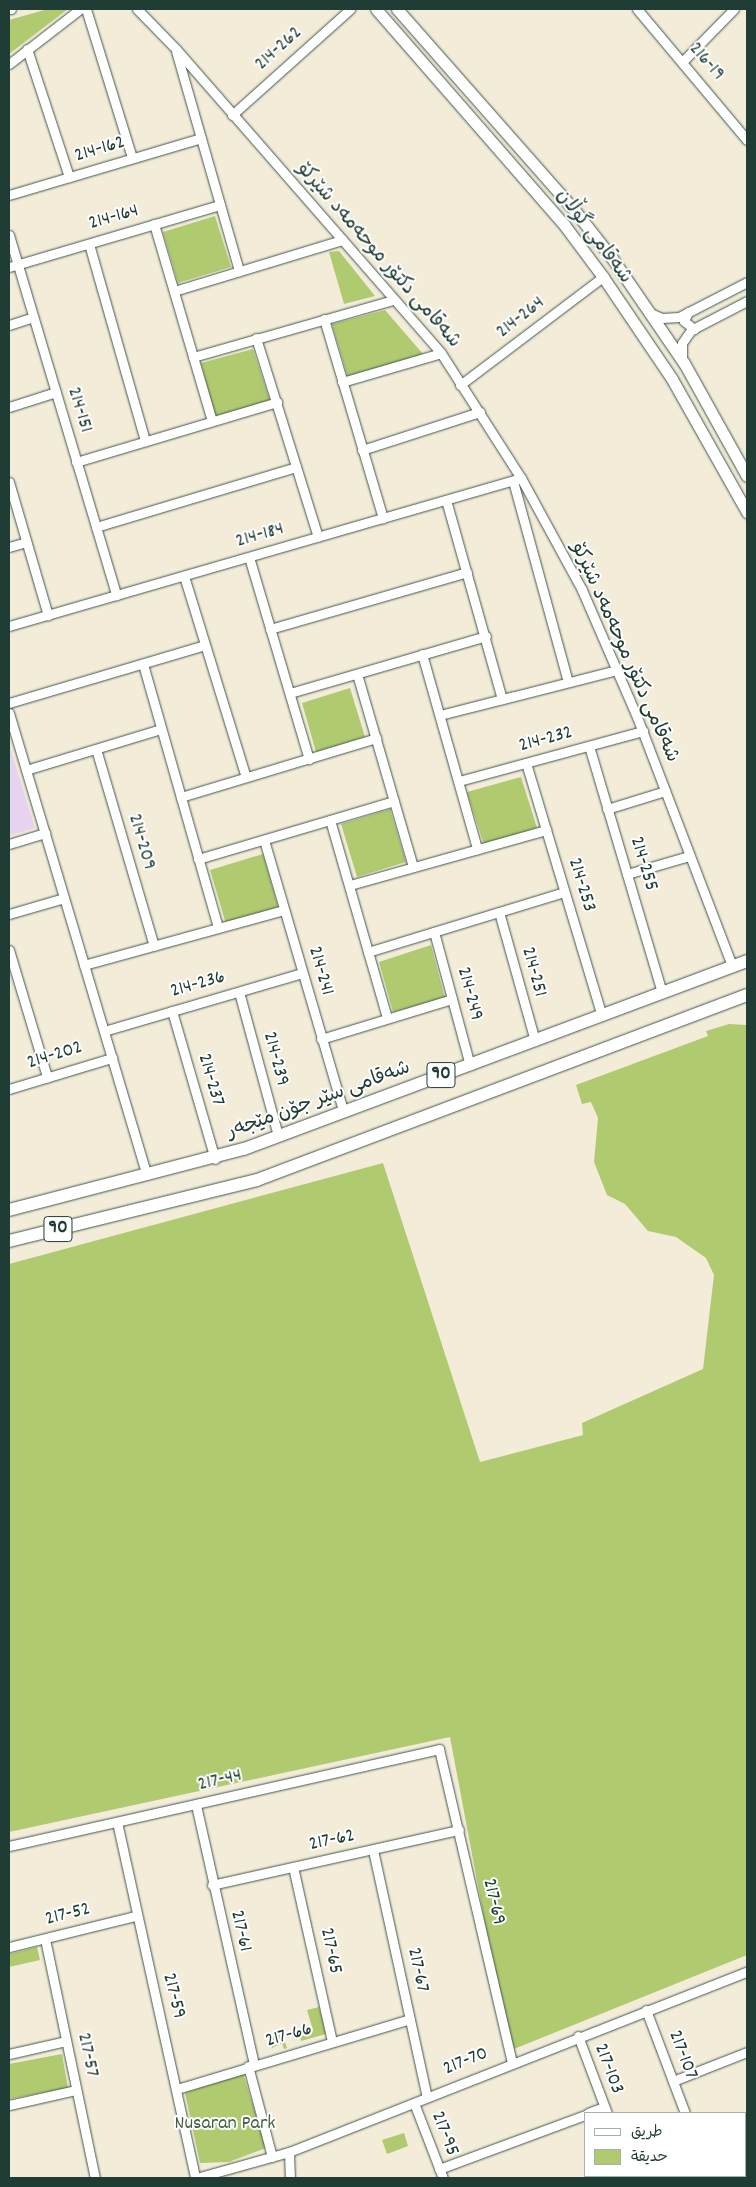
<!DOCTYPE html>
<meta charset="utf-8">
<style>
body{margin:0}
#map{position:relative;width:756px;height:2187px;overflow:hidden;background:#f3ecd8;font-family:Dekko,"Playpen Sans Arabic",sans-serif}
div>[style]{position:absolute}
.built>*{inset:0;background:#e7d2ef}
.green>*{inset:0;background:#b0ca70}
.roads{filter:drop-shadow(0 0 1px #3f574d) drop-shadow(0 0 1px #3f574d)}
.minor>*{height:9px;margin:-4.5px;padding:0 4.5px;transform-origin:4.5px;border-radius:4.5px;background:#fff}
.major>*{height:11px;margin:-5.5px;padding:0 5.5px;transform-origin:5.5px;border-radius:5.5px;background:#fff}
.highway>*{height:12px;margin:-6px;padding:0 6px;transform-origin:6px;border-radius:6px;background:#fff}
span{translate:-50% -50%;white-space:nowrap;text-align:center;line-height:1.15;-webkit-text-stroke:4px #fff;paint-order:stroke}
.shield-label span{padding:1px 4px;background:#fff;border:1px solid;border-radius:4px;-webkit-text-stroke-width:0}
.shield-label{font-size:19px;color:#1f3d34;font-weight:700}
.street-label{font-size:20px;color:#1f3d34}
.park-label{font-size:20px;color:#436043}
.frame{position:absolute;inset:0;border:10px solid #1f3d34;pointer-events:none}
.legend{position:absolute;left:584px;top:2112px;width:162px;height:65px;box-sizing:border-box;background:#fff;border:1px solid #a5b1ae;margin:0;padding:6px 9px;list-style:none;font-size:15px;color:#1f3d34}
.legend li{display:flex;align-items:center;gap:10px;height:25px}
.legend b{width:25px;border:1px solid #a5b1ae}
</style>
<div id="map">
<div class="built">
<div style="clip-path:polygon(9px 744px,35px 828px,9px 836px)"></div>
</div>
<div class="green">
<div style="clip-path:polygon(48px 9px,68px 9px,9px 54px,9px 20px)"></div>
<div style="clip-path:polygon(215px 216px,231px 267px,178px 283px,163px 232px)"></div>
<div style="clip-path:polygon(339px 251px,375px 296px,344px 304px,329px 252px)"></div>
<div style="clip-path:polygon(385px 310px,423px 354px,348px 378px,332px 324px)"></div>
<div style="clip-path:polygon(253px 349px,270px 401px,215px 416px,201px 363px)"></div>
<div style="clip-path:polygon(350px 688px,365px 737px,316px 752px,302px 703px)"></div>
<div style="clip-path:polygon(521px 777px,537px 828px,484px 845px,467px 792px)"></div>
<div style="clip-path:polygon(390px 809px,406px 862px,357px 877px,341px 824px)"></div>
<div style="clip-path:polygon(263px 854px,278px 907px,226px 924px,210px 870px)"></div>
<div style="clip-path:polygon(431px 945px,445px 998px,393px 1012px,379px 962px)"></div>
<div style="clip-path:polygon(729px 1024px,747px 1025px,747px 1955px,509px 2051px,450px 1737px,9px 1832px,9px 1264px,383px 1163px,480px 1462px,583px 1435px,582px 1423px,703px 1369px,714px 1275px,706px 1258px,676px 1237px,648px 1231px,625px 1204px,607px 1195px,594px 1162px,598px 1118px,591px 1102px,582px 1104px,576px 1085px,708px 1036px,706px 1031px)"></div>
<div style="clip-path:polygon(37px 1947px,40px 1960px,9px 1967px,9px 1954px)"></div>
<div style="clip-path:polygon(319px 2007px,326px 2034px,301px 2041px,299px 2031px,313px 2030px,307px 2010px)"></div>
<div style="clip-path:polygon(282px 2033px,287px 2048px,284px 2049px,282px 2043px,272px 2048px,270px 2037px)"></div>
<div style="clip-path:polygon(62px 2054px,68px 2088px,9px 2099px,9px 2064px)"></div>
<div style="clip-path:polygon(243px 2073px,266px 2148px,229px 2162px,200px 2163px,185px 2093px)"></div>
<div style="clip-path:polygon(404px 2133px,408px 2146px,387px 2154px,382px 2140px)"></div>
</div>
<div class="roads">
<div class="minor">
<div style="left:9px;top:9px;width:2px"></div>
<div style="left:86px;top:9px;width:156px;rotate:72.8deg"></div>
<div style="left:137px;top:9px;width:56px;rotate:45.7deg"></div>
<div style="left:176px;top:49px;width:403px;rotate:48.9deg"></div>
<div style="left:441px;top:353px;width:148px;rotate:57.4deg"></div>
<div style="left:521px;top:478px;width:128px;rotate:61.4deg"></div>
<div style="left:582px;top:590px;width:138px;rotate:66.6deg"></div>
<div style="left:637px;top:717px;width:267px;rotate:69.1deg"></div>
<div style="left:637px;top:9px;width:171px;rotate:50deg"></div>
<div style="left:27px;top:49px;width:135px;rotate:71.8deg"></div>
<div style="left:176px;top:51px;width:229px;rotate:74deg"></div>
<div style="left:683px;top:61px;width:73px;rotate:-45.6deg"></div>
<div style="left:9px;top:64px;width:90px;rotate:-37.8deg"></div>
<div style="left:232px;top:115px;width:159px;rotate:-41.9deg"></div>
<div style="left:9px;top:195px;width:200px;rotate:-16.5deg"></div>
<div style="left:154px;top:224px;width:205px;rotate:73.6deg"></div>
<div style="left:9px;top:235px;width:376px;rotate:73.4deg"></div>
<div style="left:89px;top:244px;width:205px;rotate:74.1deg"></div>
<div style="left:9px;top:267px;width:220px;rotate:-16.4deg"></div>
<div style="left:174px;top:291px;width:176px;rotate:-16.9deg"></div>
<div style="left:688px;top:312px;width:10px;rotate:114deg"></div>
<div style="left:684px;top:321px;width:13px;rotate:39deg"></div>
<div style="left:650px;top:313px;width:13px;rotate:23deg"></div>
<div style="left:662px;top:318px;width:17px;rotate:-3deg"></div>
<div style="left:679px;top:317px;width:76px;rotate:-27.2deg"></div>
<div style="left:324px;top:319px;width:208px;rotate:73.5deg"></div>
<div style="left:9px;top:325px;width:25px;rotate:-18deg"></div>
<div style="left:256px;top:338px;width:208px;rotate:72.7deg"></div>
<div style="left:193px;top:357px;width:208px;rotate:-15.9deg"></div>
<div style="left:682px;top:359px;width:16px;rotate:-90deg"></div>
<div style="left:682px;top:343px;width:16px;rotate:-55deg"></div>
<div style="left:691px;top:330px;width:63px;rotate:-27.4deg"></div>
<div style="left:342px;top:382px;width:103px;rotate:-16.3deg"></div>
<div style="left:460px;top:385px;width:179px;rotate:-37.1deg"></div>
<div style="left:9px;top:407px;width:49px;rotate:-17.7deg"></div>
<div style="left:362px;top:450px;width:124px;rotate:-17.9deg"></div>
<div style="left:76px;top:462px;width:210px;rotate:-16.6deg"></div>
<div style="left:513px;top:481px;width:208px;rotate:74.7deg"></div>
<div style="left:9px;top:482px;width:139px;rotate:73.7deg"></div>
<div style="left:446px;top:500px;width:207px;rotate:74.3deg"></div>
<div style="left:96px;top:527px;width:209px;rotate:-16.7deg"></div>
<div style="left:9px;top:547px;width:18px;rotate:-16deg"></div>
<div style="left:249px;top:557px;width:211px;rotate:73.5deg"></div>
<div style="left:184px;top:576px;width:210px;rotate:72.9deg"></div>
<div style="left:9px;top:626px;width:533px;rotate:-16.12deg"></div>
<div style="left:270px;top:629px;width:205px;rotate:-16.1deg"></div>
<div style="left:422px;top:654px;width:203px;rotate:74.2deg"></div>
<div style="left:143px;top:664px;width:274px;rotate:74.1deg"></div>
<div style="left:357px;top:674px;width:201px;rotate:73.8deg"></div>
<div style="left:290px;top:693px;width:204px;rotate:-16.2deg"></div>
<div style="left:9px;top:703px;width:204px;rotate:-16.5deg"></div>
<div style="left:9px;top:713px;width:482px;rotate:73.4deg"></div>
<div style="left:440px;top:715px;width:182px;rotate:-14.3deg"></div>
<div style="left:589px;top:746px;width:257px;rotate:73.5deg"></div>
<div style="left:96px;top:749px;width:205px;rotate:73.6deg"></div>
<div style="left:526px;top:763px;width:264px;rotate:73.3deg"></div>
<div style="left:26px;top:770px;width:141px;rotate:-16.9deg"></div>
<div style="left:459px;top:781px;width:191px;rotate:-15.2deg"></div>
<div style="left:181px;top:797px;width:204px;rotate:-16.8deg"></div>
<div style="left:607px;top:809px;width:61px;rotate:-17.2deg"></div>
<div style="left:330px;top:820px;width:206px;rotate:73.9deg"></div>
<div style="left:264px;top:840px;width:282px;rotate:73.7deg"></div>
<div style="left:9px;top:844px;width:38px;rotate:-17deg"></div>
<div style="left:198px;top:859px;width:204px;rotate:-16.5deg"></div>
<div style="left:627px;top:874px;width:65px;rotate:-16.2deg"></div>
<div style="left:350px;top:885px;width:204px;rotate:-15.7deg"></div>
<div style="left:499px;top:912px;width:134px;rotate:74.4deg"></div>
<div style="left:9px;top:914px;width:57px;rotate:-16.2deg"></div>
<div style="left:434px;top:932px;width:138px;rotate:74.9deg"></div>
<div style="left:9px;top:950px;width:133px;rotate:73.3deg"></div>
<div style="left:368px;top:952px;width:205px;rotate:-17deg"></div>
<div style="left:84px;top:965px;width:207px;rotate:-15.4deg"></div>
<div style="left:239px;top:992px;width:149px;rotate:74.8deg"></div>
<div style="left:172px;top:1011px;width:154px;rotate:73.8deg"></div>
<div style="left:104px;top:1031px;width:206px;rotate:-16.3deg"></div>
<div style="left:321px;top:1039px;width:137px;rotate:-17deg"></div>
<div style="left:9px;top:1089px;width:108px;rotate:-16.8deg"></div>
<div style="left:196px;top:1805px;width:265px;rotate:77.4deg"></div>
<div style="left:117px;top:1822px;width:364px;rotate:77.6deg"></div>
<div style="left:9px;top:1846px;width:441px;rotate:-12.7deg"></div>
<div style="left:439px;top:1749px;width:322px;rotate:76.9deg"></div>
<div style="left:373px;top:1850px;width:253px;rotate:77.7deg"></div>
<div style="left:293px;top:1867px;width:179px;rotate:77.4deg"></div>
<div style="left:212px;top:1885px;width:253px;rotate:-12.6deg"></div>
<div style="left:45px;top:1939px;width:244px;rotate:78.2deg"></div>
<div style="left:9px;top:1947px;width:130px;rotate:-13.8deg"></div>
<div style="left:646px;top:2010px;width:110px;rotate:69.3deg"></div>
<div style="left:578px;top:2036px;width:82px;rotate:69.4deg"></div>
<div style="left:9px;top:2054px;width:58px;rotate:-12.8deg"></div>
<div style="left:248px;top:2066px;width:94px;rotate:75.2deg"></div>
<div style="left:673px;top:2081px;width:79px;rotate:-21.4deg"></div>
<div style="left:177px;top:2089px;width:243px;rotate:-16.7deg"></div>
<div style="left:414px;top:2103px;width:80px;rotate:68.9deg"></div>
<div style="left:9px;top:2105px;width:69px;rotate:-12.6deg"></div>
<div style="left:588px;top:2113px;width:17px;rotate:-21deg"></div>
<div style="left:745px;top:2127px;width:2px;rotate:-27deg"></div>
<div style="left:289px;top:2152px;width:26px;rotate:88deg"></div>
<div style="left:439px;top:2169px;width:156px;rotate:-20.3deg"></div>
<div style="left:632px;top:2176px;width:2px;rotate:63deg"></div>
<div style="left:709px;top:2176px;width:2px;rotate:90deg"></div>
<div style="left:196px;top:2178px;width:97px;rotate:-15.6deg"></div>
<div style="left:289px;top:2152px;width:492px;rotate:-21.5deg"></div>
<div style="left:604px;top:2178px;width:7px;rotate:-16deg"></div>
</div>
<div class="major">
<div style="left:376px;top:9px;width:288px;rotate:48.9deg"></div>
<div style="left:565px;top:226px;width:64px;rotate:53.3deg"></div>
<div style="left:603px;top:277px;width:123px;rotate:55.9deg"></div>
<div style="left:672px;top:379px;width:153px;rotate:60.6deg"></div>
<div style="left:397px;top:9px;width:269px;rotate:48.6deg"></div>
<div style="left:575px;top:211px;width:60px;rotate:51.8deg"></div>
<div style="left:612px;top:258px;width:127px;rotate:55.6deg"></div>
<div style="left:684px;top:363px;width:129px;rotate:60.9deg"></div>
</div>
<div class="highway">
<div style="left:9px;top:1210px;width:243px;rotate:-14.6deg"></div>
<div style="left:244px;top:1149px;width:537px;rotate:-20.49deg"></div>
<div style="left:9px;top:1241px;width:255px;rotate:-13.8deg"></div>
<div style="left:257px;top:1180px;width:524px;rotate:-20.68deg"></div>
</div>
</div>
<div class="shield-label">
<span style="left:441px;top:1075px">90</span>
<span style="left:58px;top:1229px">90</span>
</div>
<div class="street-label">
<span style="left:279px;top:49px;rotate:-42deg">214-262</span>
<span style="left:706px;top:62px;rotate:49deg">216-19</span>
<span style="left:100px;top:150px;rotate:-17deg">214-162</span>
<span style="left:114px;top:218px;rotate:-16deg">214-164</span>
<span style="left:593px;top:237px;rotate:53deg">شەقامی گوڵان</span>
<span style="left:378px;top:256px;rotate:49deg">شەقامی دکتۆر موحەمەد شێرکۆ</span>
<span style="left:521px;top:318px;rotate:-38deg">214-264</span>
<span style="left:79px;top:410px;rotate:73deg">214-151</span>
<span style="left:260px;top:536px;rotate:-16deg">214-184</span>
<span style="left:624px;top:653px;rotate:66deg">شەقامی دکتۆر موحەمەد شێرکۆ</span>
<span style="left:546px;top:740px;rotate:-15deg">214-232</span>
<span style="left:141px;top:842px;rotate:74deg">214-209</span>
<span style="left:643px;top:864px;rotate:73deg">214-255</span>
<span style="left:581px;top:885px;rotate:73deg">214-253</span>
<span style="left:320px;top:971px;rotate:74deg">214-241</span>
<span style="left:533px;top:972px;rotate:75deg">214-251</span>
<span style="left:198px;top:985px;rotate:-16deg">214-236</span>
<span style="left:469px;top:994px;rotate:75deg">214-249</span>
<span style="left:55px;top:1056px;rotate:-17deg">214-202</span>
<span style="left:275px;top:1059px;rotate:75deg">214-239</span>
<span style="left:210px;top:1080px;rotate:74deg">214-237</span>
<span style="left:319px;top:1101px;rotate:-20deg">شەقامی سێر جۆن مێجەر</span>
<span style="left:220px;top:1781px;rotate:-13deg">217-44</span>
<span style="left:332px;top:1841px;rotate:-12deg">217-62</span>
<span style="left:493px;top:1902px;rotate:77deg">217-69</span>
<span style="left:68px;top:1915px;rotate:-14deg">217-52</span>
<span style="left:240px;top:1931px;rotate:77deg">217-61</span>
<span style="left:330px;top:1951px;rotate:78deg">217-65</span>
<span style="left:417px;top:1970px;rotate:78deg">217-67</span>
<span style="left:173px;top:1996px;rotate:76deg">217-59</span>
<span style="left:289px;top:2036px;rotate:-16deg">217-66</span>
<span style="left:87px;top:2055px;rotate:78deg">217-57</span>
<span style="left:682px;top:2055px;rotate:69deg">217-107</span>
<span style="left:466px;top:2062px;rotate:-22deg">217-70</span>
<span style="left:608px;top:2069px;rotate:69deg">217-103</span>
<span style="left:444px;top:2134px;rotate:69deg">217-95</span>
</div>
<div class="park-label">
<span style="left:225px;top:2124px">Nusaran Park</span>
</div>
<div class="frame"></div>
<ul class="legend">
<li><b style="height:6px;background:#fff"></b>طريق</li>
<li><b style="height:14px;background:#b0ca70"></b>حديقة</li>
</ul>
</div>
